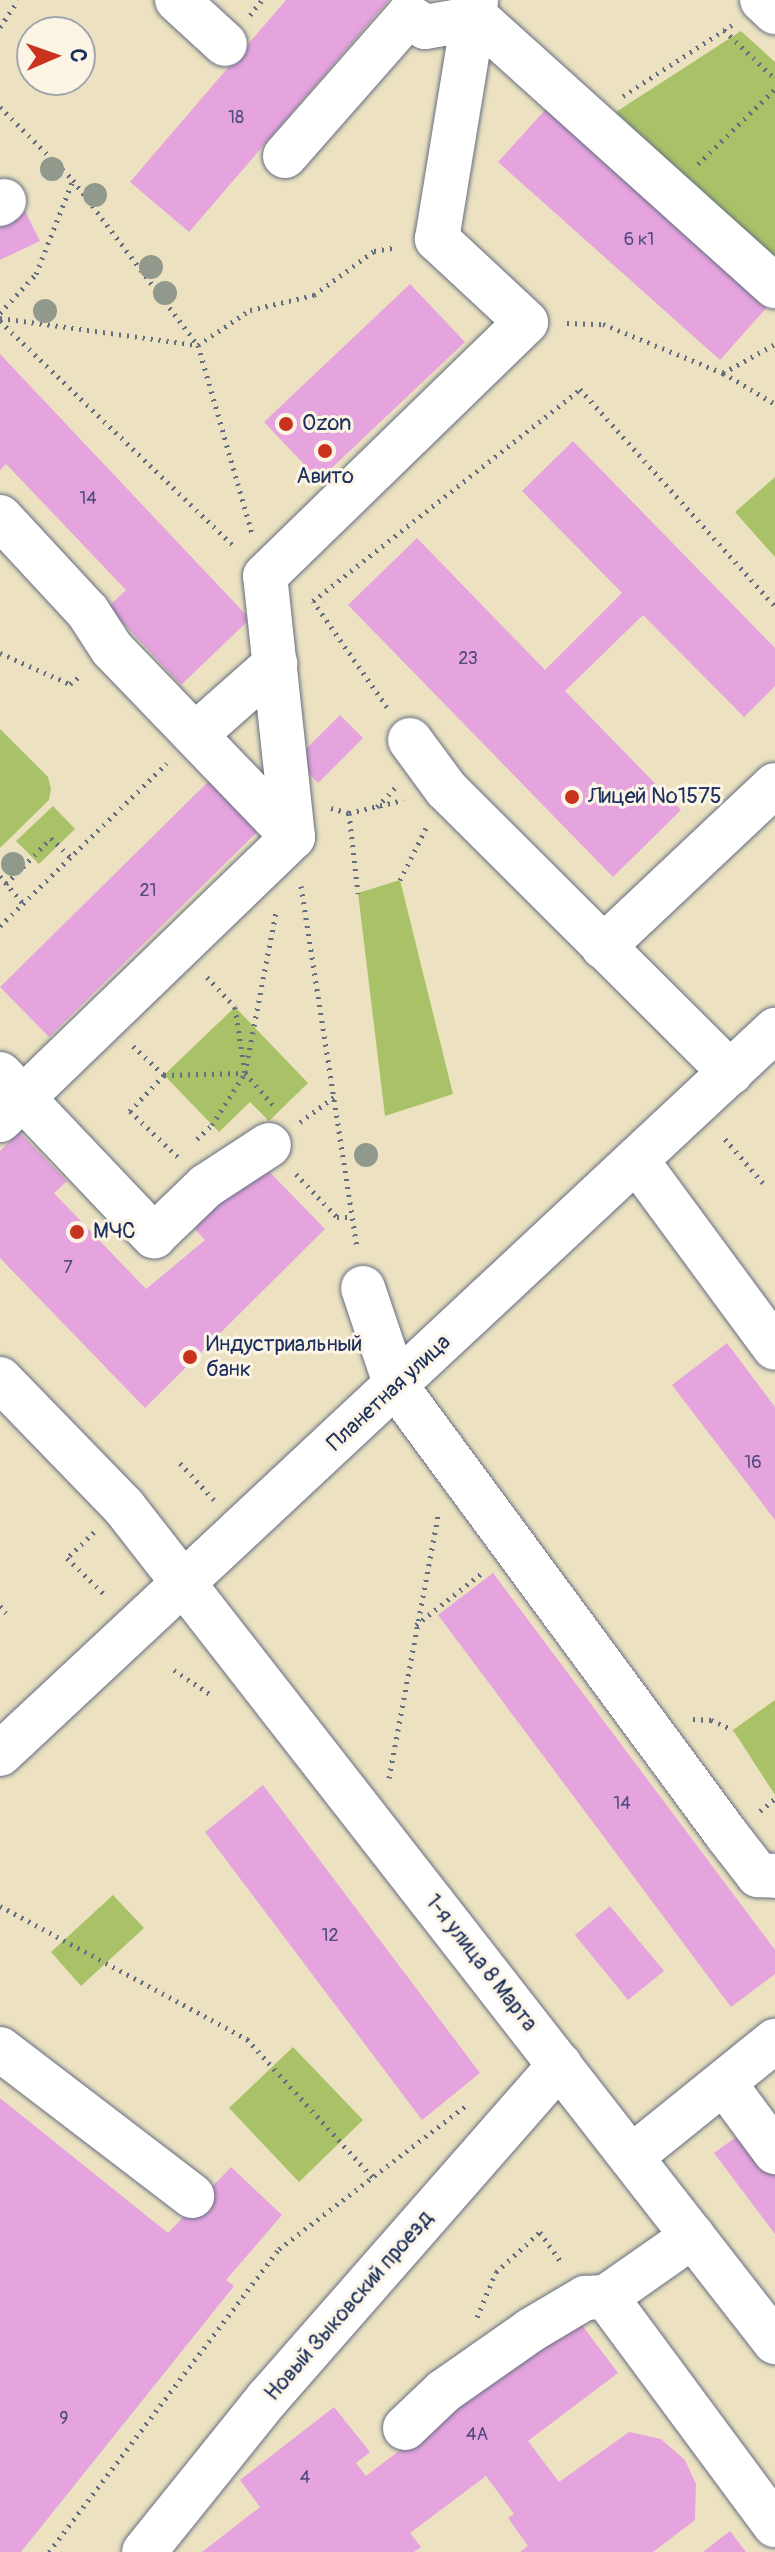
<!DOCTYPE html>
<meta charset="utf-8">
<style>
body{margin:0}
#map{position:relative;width:775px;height:2552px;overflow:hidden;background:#ece2c1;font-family:Pangolin,sans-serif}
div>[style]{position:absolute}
.green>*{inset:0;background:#a9c267}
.building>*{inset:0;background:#e6a4de}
.path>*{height:5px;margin-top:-2.5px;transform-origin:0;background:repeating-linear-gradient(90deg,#646e81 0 2px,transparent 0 8px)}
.roads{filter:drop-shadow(0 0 2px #646e81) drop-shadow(0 0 2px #646e81)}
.minor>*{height:44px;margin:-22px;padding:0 22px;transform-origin:22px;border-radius:22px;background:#fff}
.trees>*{width:24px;height:24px;margin:-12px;border-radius:50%;background:#91988c}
.dots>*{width:22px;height:22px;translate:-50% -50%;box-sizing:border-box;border:4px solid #fcf5e5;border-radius:50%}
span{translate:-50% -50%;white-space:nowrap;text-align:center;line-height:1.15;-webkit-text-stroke:6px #fcf5e5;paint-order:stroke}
.number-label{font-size:18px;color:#4e4c7e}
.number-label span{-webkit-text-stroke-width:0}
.poi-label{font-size:22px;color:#1b2f5e}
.left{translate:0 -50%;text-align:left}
.street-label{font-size:22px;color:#1b2f5e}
.north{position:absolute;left:16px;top:16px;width:80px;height:80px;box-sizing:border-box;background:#fcf5e5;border:2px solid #a2a6af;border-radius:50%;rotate:88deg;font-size:22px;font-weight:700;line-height:32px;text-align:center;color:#1b2f5e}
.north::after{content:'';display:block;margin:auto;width:28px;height:36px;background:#c8321e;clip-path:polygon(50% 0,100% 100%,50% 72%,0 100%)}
</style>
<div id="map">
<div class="green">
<div style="clip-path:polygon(741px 31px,775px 62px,775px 260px,616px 112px)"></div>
<div style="clip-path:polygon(775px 477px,775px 557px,735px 512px)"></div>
<div style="clip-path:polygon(0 729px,48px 777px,51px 789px,49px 800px,0 848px)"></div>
<div style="clip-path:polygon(53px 806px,75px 829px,39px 864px,16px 841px)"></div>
<div style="clip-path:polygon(400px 880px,453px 1094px,385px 1116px,358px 893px)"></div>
<div style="clip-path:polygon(235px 1007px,308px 1083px,269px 1121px,250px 1102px,219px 1132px,164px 1075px)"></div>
<div style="clip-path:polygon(775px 1700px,775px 1795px,733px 1730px)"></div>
<div style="clip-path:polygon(113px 1895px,144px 1928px,81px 1986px,51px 1952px)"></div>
<div style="clip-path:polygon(293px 2047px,363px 2120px,299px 2182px,229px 2108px)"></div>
</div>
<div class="building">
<div style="clip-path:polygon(286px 0,389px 0,189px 232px,130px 182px)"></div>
<div style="clip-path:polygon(546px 109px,768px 306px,720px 360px,498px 162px)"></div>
<div style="clip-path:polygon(25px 211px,40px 241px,0 260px,0 223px)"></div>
<div style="clip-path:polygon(410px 284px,465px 342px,319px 480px,264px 422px)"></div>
<div style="clip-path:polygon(0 354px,250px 619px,181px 685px,108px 607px,126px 590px,6px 464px,0 470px)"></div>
<div style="clip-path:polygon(573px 441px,775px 648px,775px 686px,744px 717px,643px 615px,565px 691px,681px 810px,613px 877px,348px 605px,417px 538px,545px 670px,622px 593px,522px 491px)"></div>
<div style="clip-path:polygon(340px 715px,363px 738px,318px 783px,295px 760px)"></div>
<div style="clip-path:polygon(214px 776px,263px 826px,49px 1037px,0 987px)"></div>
<div style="clip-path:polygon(19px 1132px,67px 1181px,54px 1193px,146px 1289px,205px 1240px,191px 1225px,259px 1161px,325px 1229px,145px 1408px,0 1258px,0 1151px)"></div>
<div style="clip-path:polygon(727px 1343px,775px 1407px,775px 1520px,672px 1385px)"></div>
<div style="clip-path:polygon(493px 1573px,775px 1950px,775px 1974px,731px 2007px,438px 1615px)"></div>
<div style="clip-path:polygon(263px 1785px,480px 2073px,422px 2120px,205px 1832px)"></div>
<div style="clip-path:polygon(610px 1906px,664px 1971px,628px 2000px,575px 1935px)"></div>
<div style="clip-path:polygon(0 2098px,168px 2233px,231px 2167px,282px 2215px,226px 2280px,234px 2286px,21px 2552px,0 2552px)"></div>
<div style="clip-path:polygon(743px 2132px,775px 2175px,775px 2234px,714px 2153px)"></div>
<div style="clip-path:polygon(575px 2316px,618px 2373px,528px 2441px,559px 2482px,629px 2432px,661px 2439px,685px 2460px,696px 2484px,695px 2520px,653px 2552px,520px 2552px,528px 2546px,508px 2518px,514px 2514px,486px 2476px,410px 2533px,421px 2547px,414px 2552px,202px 2552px,260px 2507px,240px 2480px,334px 2407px,370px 2452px,356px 2463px,366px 2476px)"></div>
<div style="clip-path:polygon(730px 2531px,746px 2552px,703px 2552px)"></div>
</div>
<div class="path">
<div style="left:250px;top:15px;width:19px;rotate:-51deg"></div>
<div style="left:0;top:27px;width:32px;rotate:-56deg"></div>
<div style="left:724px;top:30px;width:71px;rotate:43.9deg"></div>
<div style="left:623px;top:96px;width:130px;rotate:-33.1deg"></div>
<div style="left:0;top:107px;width:103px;rotate:45deg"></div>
<div style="left:73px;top:180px;width:207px;rotate:52.9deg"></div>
<div style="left:198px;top:345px;width:196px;rotate:74deg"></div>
<div style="left:698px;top:164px;width:107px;rotate:-44.2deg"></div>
<div style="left:0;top:313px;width:53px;rotate:-47.3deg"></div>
<div style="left:36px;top:274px;width:101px;rotate:-68.5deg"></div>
<div style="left:0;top:318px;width:200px;rotate:7.8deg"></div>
<div style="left:198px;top:345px;width:63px;rotate:-33.9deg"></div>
<div style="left:250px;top:310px;width:66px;rotate:-13.2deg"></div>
<div style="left:314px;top:295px;width:74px;rotate:-36.3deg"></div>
<div style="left:374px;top:251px;width:22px;rotate:-10deg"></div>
<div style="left:0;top:321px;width:327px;rotate:43.9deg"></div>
<div style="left:567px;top:323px;width:36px;rotate:2deg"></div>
<div style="left:603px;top:324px;width:130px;rotate:22.2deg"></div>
<div style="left:723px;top:373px;width:60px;rotate:-29.1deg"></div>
<div style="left:723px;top:373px;width:61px;rotate:30.8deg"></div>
<div style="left:0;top:653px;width:77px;rotate:23.9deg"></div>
<div style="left:70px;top:684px;width:13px;rotate:-39deg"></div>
<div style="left:387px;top:707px;width:129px;rotate:-124.9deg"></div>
<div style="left:313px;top:601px;width:341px;rotate:-38.4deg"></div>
<div style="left:580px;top:389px;width:292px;rotate:48.1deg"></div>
<div style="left:377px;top:807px;width:26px;rotate:-47deg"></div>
<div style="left:331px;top:808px;width:19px;rotate:16deg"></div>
<div style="left:349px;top:813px;width:56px;rotate:-13.5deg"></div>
<div style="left:349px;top:813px;width:81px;rotate:83.6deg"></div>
<div style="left:0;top:876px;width:35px;rotate:50deg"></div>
<div style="left:400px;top:880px;width:58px;rotate:-63.4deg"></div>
<div style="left:6px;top:884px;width:64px;rotate:-45.6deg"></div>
<div style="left:51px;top:838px;width:27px;rotate:45deg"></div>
<div style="left:301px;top:886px;width:365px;rotate:81.2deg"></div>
<div style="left:0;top:926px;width:233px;rotate:-44.3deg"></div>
<div style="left:207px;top:977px;width:41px;rotate:47deg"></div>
<div style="left:235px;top:1007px;width:67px;rotate:81.4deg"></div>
<div style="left:245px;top:1073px;width:43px;rotate:48.8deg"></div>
<div style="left:133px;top:1046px;width:42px;rotate:43.1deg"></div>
<div style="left:164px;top:1075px;width:80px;rotate:-1.4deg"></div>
<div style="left:164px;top:1075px;width:50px;rotate:133.4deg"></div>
<div style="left:130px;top:1111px;width:66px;rotate:43.8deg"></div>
<div style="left:300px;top:1122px;width:42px;rotate:-36.3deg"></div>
<div style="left:197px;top:1139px;width:21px;rotate:-43deg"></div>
<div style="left:212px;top:1125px;width:62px;rotate:-57.6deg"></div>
<div style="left:245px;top:1073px;width:164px;rotate:-79.1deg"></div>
<div style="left:725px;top:1139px;width:58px;rotate:49.2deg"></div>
<div style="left:296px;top:1174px;width:59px;rotate:46.4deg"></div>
<div style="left:337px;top:1217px;width:16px"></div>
<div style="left:180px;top:1463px;width:50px;rotate:47.4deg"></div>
<div style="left:94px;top:1532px;width:37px;rotate:136deg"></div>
<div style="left:67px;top:1558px;width:53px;rotate:44.2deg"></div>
<div style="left:0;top:1606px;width:9px;rotate:49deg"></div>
<div style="left:416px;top:1625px;width:85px;rotate:-38.3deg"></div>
<div style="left:174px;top:1670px;width:47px;rotate:33.7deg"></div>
<div style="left:693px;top:1719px;width:18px;rotate:3deg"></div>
<div style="left:711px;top:1720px;width:24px;rotate:24deg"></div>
<div style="left:389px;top:1778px;width:271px;rotate:-79.4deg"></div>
<div style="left:760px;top:1811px;width:19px;rotate:-39deg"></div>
<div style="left:0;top:1906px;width:281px;rotate:28.3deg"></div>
<div style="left:247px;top:2039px;width:189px;rotate:47.8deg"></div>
<div style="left:477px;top:2317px;width:49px;rotate:-67.1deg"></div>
<div style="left:496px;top:2272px;width:59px;rotate:-42.3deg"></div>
<div style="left:540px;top:2232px;width:39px;rotate:55deg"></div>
<div style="left:49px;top:2552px;width:380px;rotate:-52.8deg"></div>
<div style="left:279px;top:2249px;width:238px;rotate:-37.5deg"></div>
</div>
<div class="roads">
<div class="minor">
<div style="left:177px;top:0;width:65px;rotate:42.5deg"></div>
<div style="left:762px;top:0;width:18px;rotate:43deg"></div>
<div style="left:285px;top:156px;width:186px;rotate:-48.7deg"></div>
<div style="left:408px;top:16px;width:20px;rotate:33deg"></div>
<div style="left:425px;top:27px;width:53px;rotate:-9.8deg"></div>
<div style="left:477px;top:18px;width:401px;rotate:42deg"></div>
<div style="left:0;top:204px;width:5px;rotate:-37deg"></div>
<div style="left:0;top:517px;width:129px;rotate:47.2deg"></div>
<div style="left:88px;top:612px;width:44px;rotate:57deg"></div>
<div style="left:112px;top:649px;width:261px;rotate:46.1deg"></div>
<div style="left:196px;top:734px;width:106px;rotate:-41.5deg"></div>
<div style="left:410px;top:740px;width:61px;rotate:53.7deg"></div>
<div style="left:446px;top:789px;width:402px;rotate:44.9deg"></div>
<div style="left:293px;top:837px;width:262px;rotate:-96.1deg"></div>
<div style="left:265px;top:576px;width:364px;rotate:-44.2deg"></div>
<div style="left:526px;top:322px;width:122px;rotate:-137deg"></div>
<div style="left:437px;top:239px;width:242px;rotate:-80.7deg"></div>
<div style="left:603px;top:947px;width:236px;rotate:-43.3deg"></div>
<div style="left:0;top:1074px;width:224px;rotate:46.5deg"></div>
<div style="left:154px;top:1236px;width:72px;rotate:-43.9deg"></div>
<div style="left:206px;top:1186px;width:75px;rotate:-33.1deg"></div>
<div style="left:0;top:1120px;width:407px;rotate:-44deg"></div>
<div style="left:637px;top:1161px;width:232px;rotate:53.6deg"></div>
<div style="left:363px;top:1288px;width:103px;rotate:71.4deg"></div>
<div style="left:396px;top:1386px;width:558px;rotate:53.6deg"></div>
<div style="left:727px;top:1835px;width:51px;rotate:52.2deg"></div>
<div style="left:758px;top:1875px;width:17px;rotate:3deg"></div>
<div style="left:0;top:1379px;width:178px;rotate:45.9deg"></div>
<div style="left:124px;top:1507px;width:1059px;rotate:52.06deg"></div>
<div style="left:0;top:1754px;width:1061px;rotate:-43.05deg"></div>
<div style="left:0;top:2049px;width:242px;rotate:37.4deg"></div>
<div style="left:724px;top:2083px;width:86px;rotate:53.5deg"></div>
<div style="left:631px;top:2157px;width:185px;rotate:-38.9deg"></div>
<div style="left:606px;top:2297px;width:284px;rotate:53.5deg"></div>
<div style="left:405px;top:2428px;width:54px;rotate:-43.5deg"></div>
<div style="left:444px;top:2391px;width:106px;rotate:-35deg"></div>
<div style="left:531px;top:2330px;width:63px;rotate:-30.7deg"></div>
<div style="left:585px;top:2298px;width:21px;rotate:-3deg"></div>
<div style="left:606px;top:2297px;width:106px;rotate:-35deg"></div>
<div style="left:144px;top:2552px;width:198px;rotate:-51.2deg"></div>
<div style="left:268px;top:2398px;width:443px;rotate:-48.8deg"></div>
</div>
</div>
<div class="trees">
<div style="left:52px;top:169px"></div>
<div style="left:95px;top:195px"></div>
<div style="left:151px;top:267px"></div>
<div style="left:165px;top:293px"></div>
<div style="left:45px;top:311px"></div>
<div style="left:13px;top:864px"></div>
<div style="left:366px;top:1155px"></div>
</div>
<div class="dots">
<div style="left:286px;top:424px;background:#c8321e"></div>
<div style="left:325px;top:451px;background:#c8321e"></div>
<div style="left:572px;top:797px;background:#c8321e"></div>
<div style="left:77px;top:1232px;background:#c8321e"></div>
<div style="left:190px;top:1357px;background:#c8321e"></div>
</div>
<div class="number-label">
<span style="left:236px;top:118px">18</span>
<span style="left:639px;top:240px">6 к1</span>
<span style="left:88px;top:499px">14</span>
<span style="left:468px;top:659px">23</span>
<span style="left:148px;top:891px">21</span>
<span style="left:68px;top:1268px">7</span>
<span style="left:753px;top:1463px">16</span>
<span style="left:622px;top:1804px">14</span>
<span style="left:330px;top:1936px">12</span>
<span style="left:64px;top:2419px">9</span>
<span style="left:477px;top:2435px">4А</span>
<span style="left:305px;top:2478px">4</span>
</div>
<div class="poi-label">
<span class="left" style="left:302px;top:424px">Ozon</span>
<span style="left:325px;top:477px">Авито</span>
<span class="left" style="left:588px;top:797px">Лицей №1575</span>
<span class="left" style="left:93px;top:1232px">МЧС</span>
<span class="left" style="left:206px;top:1357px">Индустриальный<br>банк</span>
</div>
<div class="street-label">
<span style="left:389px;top:1393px;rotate:-43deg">Планетная улица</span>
<span style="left:481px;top:1963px;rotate:52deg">1-я улица 8 Марта</span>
<span style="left:349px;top:2306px;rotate:-49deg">Новый Зыковский проезд</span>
</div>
<div class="north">С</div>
</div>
